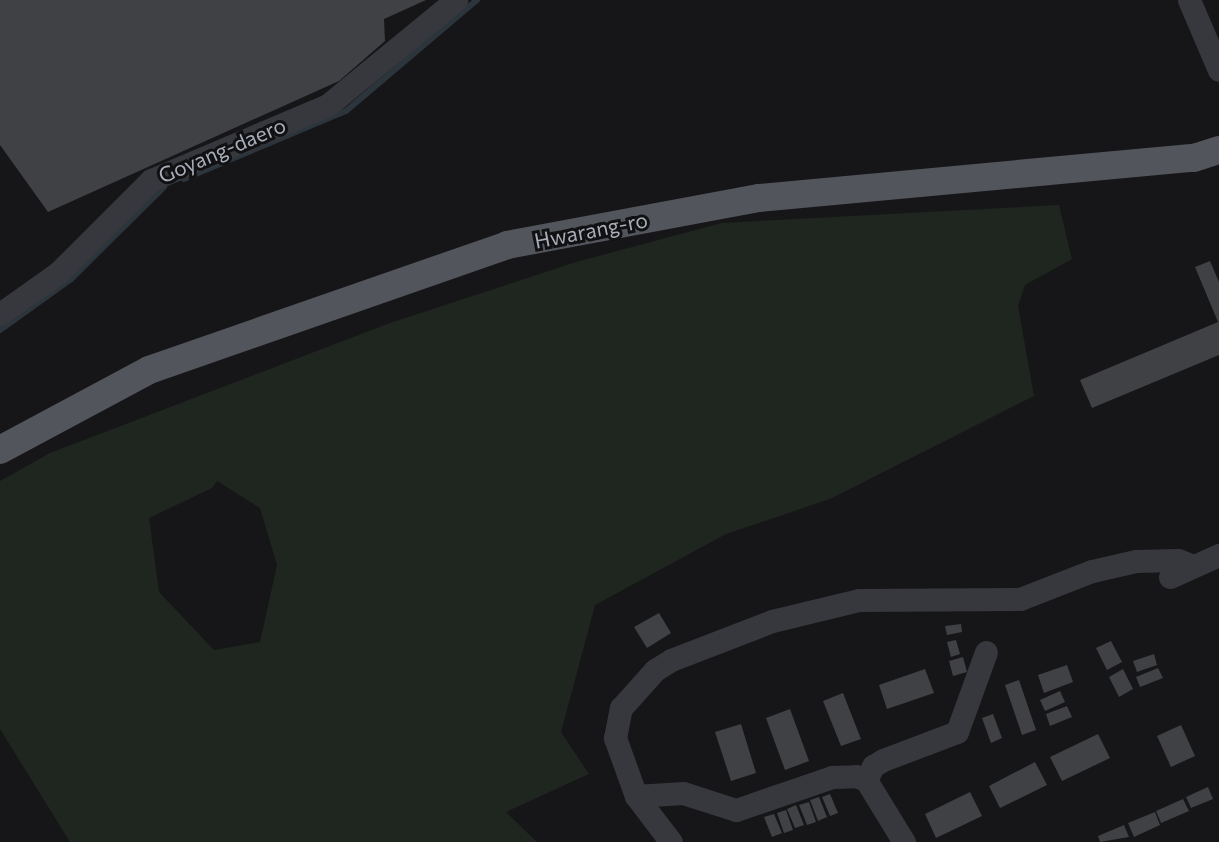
<!DOCTYPE html>
<style>
body{margin:0}
#map{position:relative;width:1219px;height:842px;overflow:hidden;background:#161618;font-family:Commissioner,sans-serif}
div>[style]{position:absolute}
.green>*{inset:0;background:#1e261f}
.stream>*{height:6px;margin:-3px;padding:0 3px;transform-origin:3px;border-radius:3px;background:#2c353c}
.building>*{inset:0;background:#404145}
.minor>*{height:23px;margin:-11.5px;padding:0 11.5px;transform-origin:11.5px;border-radius:11.5px;background:#37383d}
.major>*{height:28px;margin:-14px;padding:0 14px;transform-origin:14px;border-radius:14px;background:#53555c}
span{translate:-50% -50%;white-space:nowrap;text-align:center;line-height:1.15;-webkit-text-stroke:6px #111113;paint-order:stroke}
.street-label{font-size:21px;color:#a8adb8}
</style>
<div id="map">
<div class="green">
<div style="clip-path:polygon(evenodd,1059px 205px,1072px 259px,1025px 285px,1018px 306px,1034px 396px,830px 499px,726px 534px,595px 605px,561px 732px,589px 774px,506px 812px,537px 842px,70px 842px,0 729px,0 481px,50px 453px,390px 323px,576px 262px,722px 223px,1059px 205px,217px 481px,260px 508px,277px 565px,260px 642px,214px 650px,159px 592px,149px 518px,212px 488px,217px 481px)"></div>
</div>
<div class="stream">
<div style="left:184px;top:179px;width:176px;rotate:-22.8deg"></div>
<div style="left:346px;top:111px;width:172px;rotate:-40.3deg"></div>
<div style="left:0;top:330px;width:87px;rotate:-35.7deg"></div>
<div style="left:71px;top:279px;width:131px;rotate:-44.7deg"></div>
</div>
<div class="building">
<div style="clip-path:polygon(0 0,426px 0,384px 19px,385px 41px,339px 81px,48px 212px,0 145px)"></div>
<div style="clip-path:polygon(1210px 261px,1219px 282px,1219px 355px,1092px 408px,1080px 380px,1218px 322px,1195px 267px)"></div>
<div style="clip-path:polygon(659px 613px,671px 633px,647px 648px,634px 627px)"></div>
<div style="clip-path:polygon(961px 624px,962px 632px,947px 635px,945px 626px)"></div>
<div style="clip-path:polygon(956px 640px,960px 654px,951px 657px,947px 642px)"></div>
<div style="clip-path:polygon(1111px 641px,1122px 662px,1107px 670px,1096px 648px)"></div>
<div style="clip-path:polygon(1154px 654px,1157px 665px,1137px 672px,1133px 661px)"></div>
<div style="clip-path:polygon(963px 657px,967px 672px,953px 676px,949px 661px)"></div>
<div style="clip-path:polygon(1067px 665px,1073px 682px,1044px 693px,1038px 675px)"></div>
<div style="clip-path:polygon(1158px 668px,1163px 678px,1140px 687px,1136px 677px)"></div>
<div style="clip-path:polygon(925px 669px,934px 693px,887px 709px,879px 685px)"></div>
<div style="clip-path:polygon(1123px 669px,1133px 689px,1119px 697px,1109px 677px)"></div>
<div style="clip-path:polygon(1019px 680px,1036px 730px,1022px 735px,1005px 685px)"></div>
<div style="clip-path:polygon(1060px 691px,1065px 702px,1045px 711px,1040px 700px)"></div>
<div style="clip-path:polygon(843px 693px,861px 739px,841px 746px,823px 701px)"></div>
<div style="clip-path:polygon(1067px 706px,1072px 717px,1050px 726px,1046px 714px)"></div>
<div style="clip-path:polygon(790px 709px,809px 761px,785px 770px,766px 718px)"></div>
<div style="clip-path:polygon(993px 714px,1002px 738px,991px 743px,982px 718px)"></div>
<div style="clip-path:polygon(741px 724px,756px 773px,731px 781px,715px 732px)"></div>
<div style="clip-path:polygon(1181px 725px,1195px 756px,1171px 767px,1157px 736px)"></div>
<div style="clip-path:polygon(1098px 734px,1110px 758px,1062px 781px,1050px 757px)"></div>
<div style="clip-path:polygon(1035px 762px,1047px 785px,1000px 808px,989px 786px)"></div>
<div style="clip-path:polygon(1208px 787px,1213px 799px,1191px 808px,1186px 797px)"></div>
<div style="clip-path:polygon(970px 792px,982px 816px,936px 838px,925px 814px)"></div>
<div style="clip-path:polygon(830px 794px,838px 813px,830px 816px,822px 797px)"></div>
<div style="clip-path:polygon(819px 797px,827px 817px,818px 821px,810px 800px)"></div>
<div style="clip-path:polygon(1183px 799px,1189px 811px,1161px 823px,1156px 811px)"></div>
<div style="clip-path:polygon(809px 802px,816px 822px,807px 825px,799px 805px)"></div>
<div style="clip-path:polygon(796px 805px,804px 825px,795px 828px,787px 809px)"></div>
<div style="clip-path:polygon(786px 810px,793px 830px,784px 833px,777px 813px)"></div>
<div style="clip-path:polygon(1155px 812px,1160px 825px,1134px 837px,1128px 823px)"></div>
<div style="clip-path:polygon(774px 814px,782px 833px,772px 837px,764px 817px)"></div>
<div style="clip-path:polygon(1124px 825px,1129px 837px,1100px 842px,1098px 836px)"></div>
</div>
<div class="minor">
<div style="left:1189px;top:0;width:76px;rotate:66.8deg"></div>
<div style="left:0;top:314px;width:72px;rotate:-35.4deg"></div>
<div style="left:59px;top:272px;width:130px;rotate:-45deg"></div>
<div style="left:151px;top:180px;width:192px;rotate:-23deg"></div>
<div style="left:328px;top:105px;width:166px;rotate:-39.4deg"></div>
<div style="left:1170px;top:577px;width:54px;rotate:-24.2deg"></div>
<div style="left:866px;top:780px;width:16px;rotate:-63deg"></div>
<div style="left:873px;top:766px;width:12px;rotate:-31deg"></div>
<div style="left:883px;top:760px;width:79px;rotate:-20.7deg"></div>
<div style="left:957px;top:732px;width:85px;rotate:-70.1deg"></div>
<div style="left:636px;top:796px;width:47px;rotate:-3.7deg"></div>
<div style="left:683px;top:793px;width:56px;rotate:17.8deg"></div>
<div style="left:736px;top:810px;width:102px;rotate:-19deg"></div>
<div style="left:832px;top:777px;width:24px;rotate:-2deg"></div>
<div style="left:856px;top:776px;width:11px;rotate:22deg"></div>
<div style="left:866px;top:780px;width:73px;rotate:58.5deg"></div>
<div style="left:671px;top:842px;width:58px;rotate:-127.3deg"></div>
<div style="left:636px;top:796px;width:62px;rotate:-109.9deg"></div>
<div style="left:615px;top:738px;width:31px;rotate:-79deg"></div>
<div style="left:621px;top:708px;width:51px;rotate:-48.2deg"></div>
<div style="left:655px;top:670px;width:19px;rotate:-32deg"></div>
<div style="left:671px;top:660px;width:108px;rotate:-21.1deg"></div>
<div style="left:772px;top:621px;width:89px;rotate:-13.6deg"></div>
<div style="left:859px;top:600px;width:161px;rotate:-0.4deg"></div>
<div style="left:1020px;top:599px;width:77px;rotate:-21.3deg"></div>
<div style="left:1092px;top:571px;width:45px;rotate:-12.8deg"></div>
<div style="left:1136px;top:561px;width:42px;rotate:-1.4deg"></div>
<div style="left:1178px;top:560px;width:16px;rotate:22deg"></div>
</div>
<div class="major">
<div style="left:0;top:450px;width:169px;rotate:-28.2deg"></div>
<div style="left:149px;top:370px;width:379px;rotate:-19.2deg"></div>
<div style="left:507px;top:245px;width:256px;rotate:-10.6deg"></div>
<div style="left:759px;top:198px;width:437px;rotate:-5.3deg"></div>
<div style="left:1194px;top:158px;width:26px;rotate:-18deg"></div>
</div>
<div class="street-label">
<span style="left:222px;top:150px;rotate:-23deg">Goyang-daero</span>
<span style="left:591px;top:230px;rotate:-11deg">Hwarang-ro</span>
</div>
</div>
